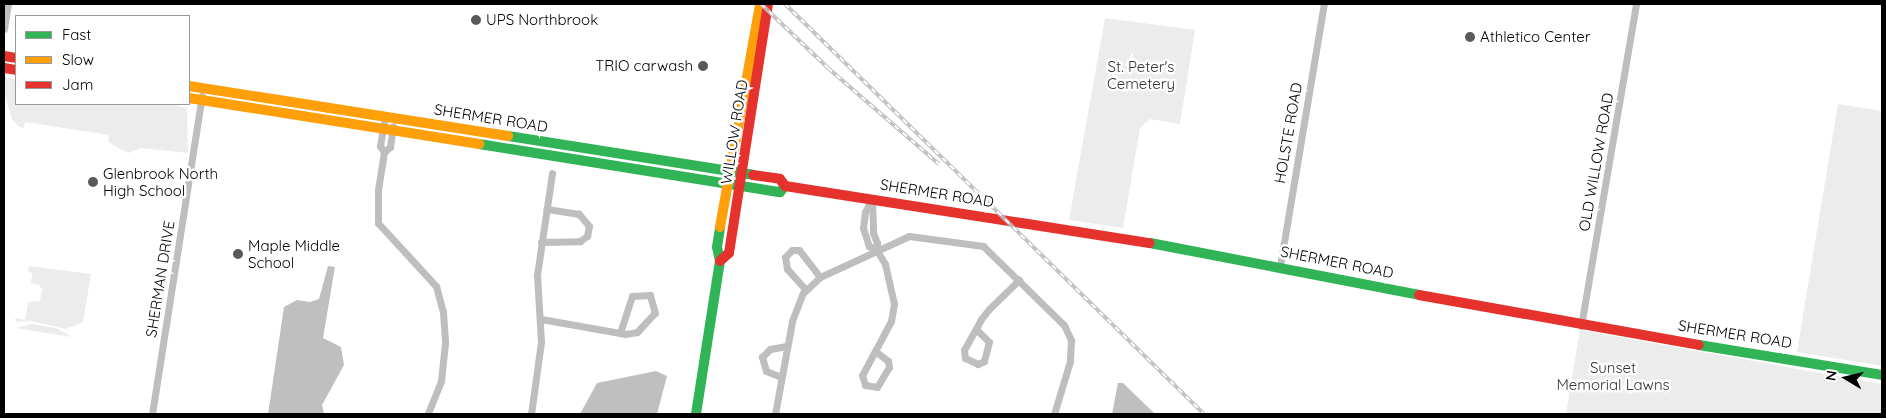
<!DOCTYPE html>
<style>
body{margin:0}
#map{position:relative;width:1886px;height:418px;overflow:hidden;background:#fff;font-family:Quicksand,sans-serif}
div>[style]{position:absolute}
.green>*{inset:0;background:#ececec}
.water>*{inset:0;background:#bfbfbf}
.street>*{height:7px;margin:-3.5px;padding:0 3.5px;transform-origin:3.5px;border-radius:3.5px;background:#bebebe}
.fast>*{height:10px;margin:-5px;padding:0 5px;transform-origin:5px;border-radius:5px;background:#30b455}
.slow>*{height:10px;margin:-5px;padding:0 5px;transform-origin:5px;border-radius:5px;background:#ff9f0a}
.jam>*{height:10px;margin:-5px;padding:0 5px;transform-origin:5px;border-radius:5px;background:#e5322d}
.rail>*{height:4px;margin-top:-2px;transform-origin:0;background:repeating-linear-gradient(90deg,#fff 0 5.5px,#bebebe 0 11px);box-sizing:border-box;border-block:1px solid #bebebe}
.dots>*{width:14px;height:14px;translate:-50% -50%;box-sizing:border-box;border:2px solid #fff;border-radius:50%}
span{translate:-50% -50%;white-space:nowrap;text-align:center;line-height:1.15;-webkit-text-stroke:5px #fff;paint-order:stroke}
.poi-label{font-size:15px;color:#000}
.left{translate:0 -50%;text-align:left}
.right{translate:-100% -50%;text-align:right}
.park-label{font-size:15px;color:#333}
.street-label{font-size:15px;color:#000}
.frame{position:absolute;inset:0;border:5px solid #000;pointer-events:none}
.legend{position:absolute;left:15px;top:15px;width:175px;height:90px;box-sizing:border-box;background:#fff;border:1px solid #999;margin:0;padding:6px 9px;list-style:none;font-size:15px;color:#000}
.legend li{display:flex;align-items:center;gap:10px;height:25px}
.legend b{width:25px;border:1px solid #999}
.north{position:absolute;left:1821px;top:353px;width:50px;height:50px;-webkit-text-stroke:4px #fff;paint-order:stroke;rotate:279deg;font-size:14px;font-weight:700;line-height:20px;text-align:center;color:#000}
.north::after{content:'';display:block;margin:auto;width:18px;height:22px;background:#000;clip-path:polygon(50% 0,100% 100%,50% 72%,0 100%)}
</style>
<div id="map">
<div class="green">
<div style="clip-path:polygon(1105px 18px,1195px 30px,1180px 124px,1150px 119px,1140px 128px,1123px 228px,1069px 220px)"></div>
<div style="clip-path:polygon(5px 77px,16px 80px,16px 104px,169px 104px,187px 108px,188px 153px,141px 148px,128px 153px,108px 142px,109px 135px,25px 122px,24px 128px,19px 127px,12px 119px,4px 92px)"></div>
<div style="clip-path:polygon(1838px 104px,1882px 111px,1882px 366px,1797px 352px)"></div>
<div style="clip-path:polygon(29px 266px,91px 274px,83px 322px,66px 329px,31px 321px,16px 322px,15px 318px,25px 320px,28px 302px,40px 301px,42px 289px,39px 285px,31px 283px,32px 273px,28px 272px)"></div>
<div style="clip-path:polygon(31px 324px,56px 328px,72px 337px,15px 328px)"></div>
<div style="clip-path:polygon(1580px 330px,1882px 384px,1882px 414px,1566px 414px)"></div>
</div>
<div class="water">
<div style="clip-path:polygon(328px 266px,335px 267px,323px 338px,341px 347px,344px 365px,322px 405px,324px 414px,268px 414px,284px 307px,297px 300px,310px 302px,319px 299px)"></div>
<div style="clip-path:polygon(656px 371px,667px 376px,657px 414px,580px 414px,597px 383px)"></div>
<div style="clip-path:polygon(1118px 383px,1123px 383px,1155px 414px,1112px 414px)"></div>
</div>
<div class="street">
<div style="left:4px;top:29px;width:25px;rotate:-81deg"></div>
<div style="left:385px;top:117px;width:29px;rotate:100deg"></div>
<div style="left:380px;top:146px;width:7px;rotate:56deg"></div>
<div style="left:384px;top:152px;width:38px;rotate:99deg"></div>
<div style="left:378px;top:190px;width:33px;rotate:90deg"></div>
<div style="left:378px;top:223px;width:86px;rotate:47.4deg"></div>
<div style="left:436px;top:286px;width:27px;rotate:75deg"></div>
<div style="left:443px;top:312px;width:31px;rotate:86deg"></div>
<div style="left:445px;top:343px;width:38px;rotate:96deg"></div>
<div style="left:441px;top:381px;width:35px;rotate:112deg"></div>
<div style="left:384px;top:152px;width:8px;rotate:-40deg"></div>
<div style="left:390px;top:147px;width:21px;rotate:-82deg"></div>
<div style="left:872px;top:198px;width:35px;rotate:88deg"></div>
<div style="left:873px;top:233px;width:11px;rotate:68deg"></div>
<div style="left:877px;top:243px;width:6px;rotate:99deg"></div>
<div style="left:876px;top:249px;width:17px;rotate:59deg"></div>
<div style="left:885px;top:264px;width:41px;rotate:77.3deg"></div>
<div style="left:894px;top:304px;width:17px;rotate:100deg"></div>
<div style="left:891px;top:321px;width:34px;rotate:118deg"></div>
<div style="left:875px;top:351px;width:27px;rotate:118deg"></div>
<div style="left:862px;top:375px;width:10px;rotate:73deg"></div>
<div style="left:865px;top:385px;width:12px;rotate:9deg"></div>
<div style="left:877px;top:387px;width:23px;rotate:-59deg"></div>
<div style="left:889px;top:367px;width:6px;rotate:-99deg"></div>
<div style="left:888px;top:361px;width:16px;rotate:-142deg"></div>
<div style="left:872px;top:199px;width:15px;rotate:118deg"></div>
<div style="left:865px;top:212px;width:16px;rotate:97deg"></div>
<div style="left:863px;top:228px;width:19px;rotate:72deg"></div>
<div style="left:869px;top:246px;width:8px;rotate:23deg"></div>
<div style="left:541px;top:242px;width:39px;rotate:-1deg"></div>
<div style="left:580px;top:241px;width:9px;rotate:-36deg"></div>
<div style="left:587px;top:236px;width:10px;rotate:-79deg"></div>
<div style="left:589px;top:226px;width:16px;rotate:-130deg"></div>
<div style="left:579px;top:214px;width:33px;rotate:-171deg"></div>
<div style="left:1280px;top:266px;width:266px;rotate:-80.5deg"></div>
<div style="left:806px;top:290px;width:28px;rotate:-132deg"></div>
<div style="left:787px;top:269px;width:12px;rotate:-99deg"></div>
<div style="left:785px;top:257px;width:10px;rotate:-45deg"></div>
<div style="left:792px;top:250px;width:7px"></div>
<div style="left:799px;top:250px;width:34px;rotate:52deg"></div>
<div style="left:541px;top:319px;width:63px;rotate:10.1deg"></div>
<div style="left:603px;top:330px;width:22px;rotate:10deg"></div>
<div style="left:625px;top:334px;width:12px;rotate:-9deg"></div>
<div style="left:637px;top:332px;width:26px;rotate:-47deg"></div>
<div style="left:655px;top:313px;width:19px;rotate:-106deg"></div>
<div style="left:650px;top:295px;width:18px;rotate:177deg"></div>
<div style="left:632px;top:296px;width:39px;rotate:108deg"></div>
<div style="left:1581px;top:326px;width:327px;rotate:-80.3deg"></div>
<div style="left:976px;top:329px;width:18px;rotate:45deg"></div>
<div style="left:989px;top:342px;width:20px;rotate:105deg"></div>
<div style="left:984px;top:361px;width:7px;rotate:153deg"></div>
<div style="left:978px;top:364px;width:14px;rotate:-155deg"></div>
<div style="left:965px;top:358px;width:8px;rotate:-97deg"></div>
<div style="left:964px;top:350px;width:35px;rotate:-61deg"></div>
<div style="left:981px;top:319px;width:13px;rotate:-51deg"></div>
<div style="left:989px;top:309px;width:42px;rotate:-44deg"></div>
<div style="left:781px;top:377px;width:16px;rotate:-158deg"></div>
<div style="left:766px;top:371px;width:15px;rotate:-106deg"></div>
<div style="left:762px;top:357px;width:11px;rotate:-45deg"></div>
<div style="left:770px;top:349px;width:17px;rotate:-10deg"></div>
<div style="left:152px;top:414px;width:322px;rotate:-81.1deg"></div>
<div style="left:531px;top:414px;width:73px;rotate:-82.1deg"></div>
<div style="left:541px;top:342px;width:67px;rotate:-93.4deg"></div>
<div style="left:537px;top:275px;width:103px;rotate:-81.6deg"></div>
<div style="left:775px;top:414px;width:95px;rotate:-79.6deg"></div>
<div style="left:792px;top:321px;width:30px;rotate:-69deg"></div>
<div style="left:803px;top:293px;width:23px;rotate:-43deg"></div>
<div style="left:820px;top:277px;width:98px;rotate:-24.7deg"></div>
<div style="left:909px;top:236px;width:75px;rotate:7.7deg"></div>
<div style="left:983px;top:246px;width:113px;rotate:44.3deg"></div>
<div style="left:1064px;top:325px;width:17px;rotate:65deg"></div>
<div style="left:1071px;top:340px;width:21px;rotate:93deg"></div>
<div style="left:1070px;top:361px;width:55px;rotate:106.8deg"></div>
</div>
<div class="fast">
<div style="left:508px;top:136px;width:248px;rotate:9deg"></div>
<div style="left:479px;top:144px;width:305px;rotate:9.1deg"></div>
<div style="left:780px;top:192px;width:8px;rotate:-50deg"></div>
<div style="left:1150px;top:243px;width:274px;rotate:10.9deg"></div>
<div style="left:1699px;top:345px;width:185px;rotate:9.3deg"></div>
<div style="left:696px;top:414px;width:155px;rotate:-81.1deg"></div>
<div style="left:720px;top:261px;width:14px;rotate:-102deg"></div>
<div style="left:717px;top:247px;width:20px;rotate:-81deg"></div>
</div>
<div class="slow">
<div style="left:189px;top:86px;width:323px;rotate:8.9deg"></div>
<div style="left:189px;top:98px;width:294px;rotate:9deg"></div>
<div style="left:720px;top:227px;width:227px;rotate:-79.8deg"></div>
</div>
<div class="jam">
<div style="left:4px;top:56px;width:12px;rotate:9deg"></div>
<div style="left:4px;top:68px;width:12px;rotate:9deg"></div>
<div style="left:753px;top:175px;width:27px;rotate:8deg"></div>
<div style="left:780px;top:179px;width:9px;rotate:54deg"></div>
<div style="left:785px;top:186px;width:369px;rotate:8.9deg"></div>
<div style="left:720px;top:261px;width:12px;rotate:-42deg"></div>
<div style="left:729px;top:253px;width:252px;rotate:-81.1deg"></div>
<div style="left:1419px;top:295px;width:284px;rotate:10.1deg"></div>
</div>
<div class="rail">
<div style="left:761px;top:4px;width:93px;rotate:43.7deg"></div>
<div style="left:828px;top:68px;width:147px;rotate:40.9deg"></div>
<div style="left:785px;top:4px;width:586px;rotate:44.38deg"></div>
</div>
<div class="dots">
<div style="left:476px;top:20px;background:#595959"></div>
<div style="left:1470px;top:37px;background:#595959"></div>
<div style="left:703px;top:66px;background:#595959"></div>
<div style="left:93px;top:182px;background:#595959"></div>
<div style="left:238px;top:254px;background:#595959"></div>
</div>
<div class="poi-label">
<span class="left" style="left:486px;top:20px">UPS Northbrook</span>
<span class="left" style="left:1480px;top:37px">Athletico Center</span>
<span class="right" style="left:693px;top:66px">TRIO carwash</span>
<span class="left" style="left:103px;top:182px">Glenbrook North<br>High School</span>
<span class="left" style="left:248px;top:254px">Maple Middle<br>School</span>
</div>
<div class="park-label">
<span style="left:1141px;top:75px">St. Peter's<br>Cemetery</span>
<span style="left:1613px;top:376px">Sunset<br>Memorial Lawns</span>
</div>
<div class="street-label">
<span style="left:491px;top:118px;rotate:9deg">SHERMER ROAD</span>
<span style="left:734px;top:132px;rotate:-81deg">WILLOW ROAD</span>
<span style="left:1288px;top:133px;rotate:-80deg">HOLSTE ROAD</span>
<span style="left:1596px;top:162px;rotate:-80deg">OLD WILLOW ROAD</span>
<span style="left:937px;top:193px;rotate:9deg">SHERMER ROAD</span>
<span style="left:1337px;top:262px;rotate:11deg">SHERMER ROAD</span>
<span style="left:160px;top:279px;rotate:-81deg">SHERMAN DRIVE</span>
<span style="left:1735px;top:334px;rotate:9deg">SHERMER ROAD</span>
</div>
<div class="frame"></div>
<ul class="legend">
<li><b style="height:6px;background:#30b455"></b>Fast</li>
<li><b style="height:6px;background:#ff9f0a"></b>Slow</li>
<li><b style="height:6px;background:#e5322d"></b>Jam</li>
</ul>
<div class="north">N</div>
</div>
